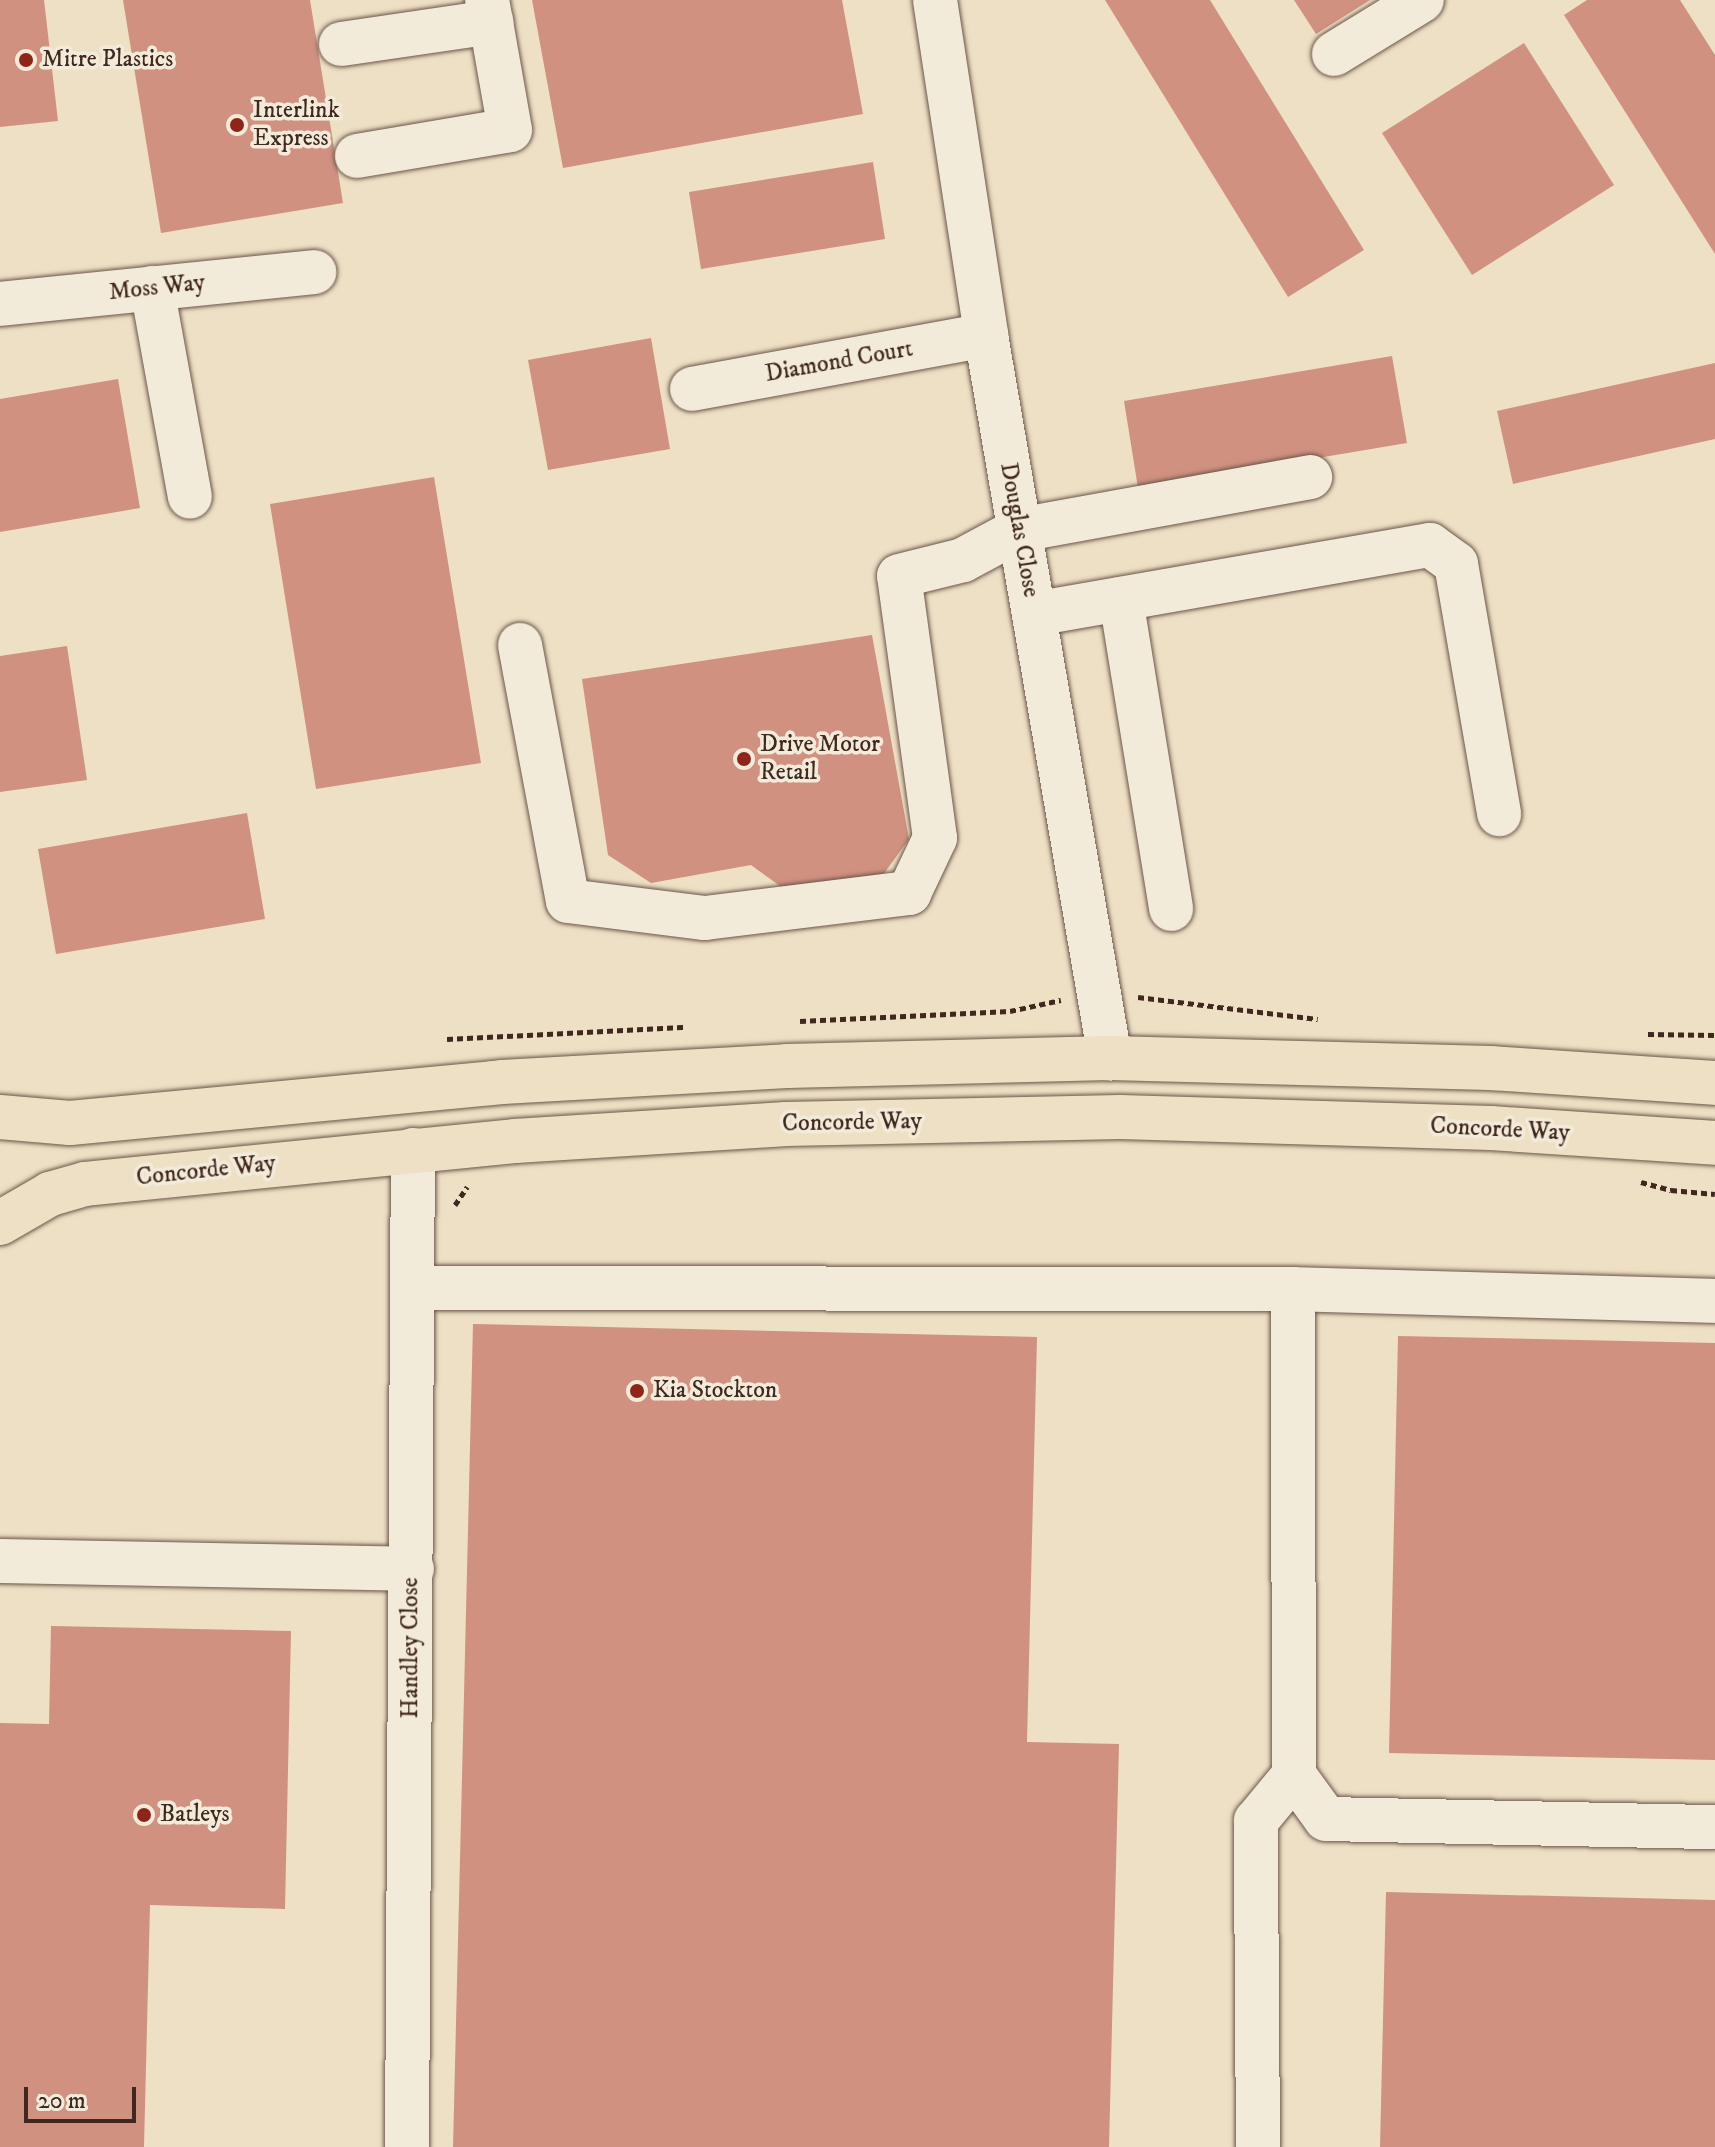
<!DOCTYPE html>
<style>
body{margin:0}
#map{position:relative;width:1715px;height:2147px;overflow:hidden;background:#ede0c5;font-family:"IM FELL DW Pica",serif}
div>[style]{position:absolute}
.building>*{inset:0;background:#d09181}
.path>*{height:5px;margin-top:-2.5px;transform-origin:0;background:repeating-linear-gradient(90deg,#40281f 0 6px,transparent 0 10px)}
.roads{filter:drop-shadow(0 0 2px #6b5648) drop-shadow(0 0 2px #6b5648)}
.minor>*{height:44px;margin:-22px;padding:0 22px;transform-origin:22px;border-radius:22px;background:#f3ebd9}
.major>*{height:44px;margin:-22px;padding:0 22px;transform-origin:22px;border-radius:22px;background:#ede0c5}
.dots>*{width:22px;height:22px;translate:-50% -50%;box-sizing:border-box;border:4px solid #f3ebd9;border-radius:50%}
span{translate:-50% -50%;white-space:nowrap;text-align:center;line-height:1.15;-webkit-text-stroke:7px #f3ebd9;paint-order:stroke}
.poi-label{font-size:24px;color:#40281f}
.left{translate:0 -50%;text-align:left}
.street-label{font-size:24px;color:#40281f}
.scale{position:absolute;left:24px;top:2087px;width:112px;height:36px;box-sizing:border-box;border:4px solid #40281f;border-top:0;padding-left:10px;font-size:24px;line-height:28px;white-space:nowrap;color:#40281f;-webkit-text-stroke:6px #f3ebd9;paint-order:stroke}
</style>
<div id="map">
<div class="building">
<div style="clip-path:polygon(0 0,44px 0,58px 121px,0 127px)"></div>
<div style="clip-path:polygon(123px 0,310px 0,343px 203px,161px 233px)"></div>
<div style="clip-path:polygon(532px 0,842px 0,863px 114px,563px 168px)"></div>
<div style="clip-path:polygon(1105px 0,1210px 0,1364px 250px,1288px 297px)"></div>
<div style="clip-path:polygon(1294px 0,1370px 0,1316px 34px)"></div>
<div style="clip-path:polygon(1587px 0,1680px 0,1715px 55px,1715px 254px,1564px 15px)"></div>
<div style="clip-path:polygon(1524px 43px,1614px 185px,1472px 275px,1382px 133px)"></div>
<div style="clip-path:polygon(873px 162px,885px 239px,701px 269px,689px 192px)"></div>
<div style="clip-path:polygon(651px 338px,670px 449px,548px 470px,528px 360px)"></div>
<div style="clip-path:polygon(1392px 356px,1407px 443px,1138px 488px,1124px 401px)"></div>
<div style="clip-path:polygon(1715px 363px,1715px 439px,1513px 484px,1497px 411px)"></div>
<div style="clip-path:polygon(118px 379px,140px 508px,0 532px,0 399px)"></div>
<div style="clip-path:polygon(434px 477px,481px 763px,316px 789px,270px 504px)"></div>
<div style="clip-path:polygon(872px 635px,909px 839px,880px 879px,791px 894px,751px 865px,651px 883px,608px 855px,582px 679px)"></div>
<div style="clip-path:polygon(67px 646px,87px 780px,0 792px,0 656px)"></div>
<div style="clip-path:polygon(247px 813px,265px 919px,56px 954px,38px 849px)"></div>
<div style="clip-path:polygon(473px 1324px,1037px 1337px,1027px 1742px,1119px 1744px,1109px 2147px,453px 2147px)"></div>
<div style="clip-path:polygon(1398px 1336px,1715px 1343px,1715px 1760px,1389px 1753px)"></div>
<div style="clip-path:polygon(51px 1626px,291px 1631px,285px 1909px,150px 1905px,144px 2147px,0 2147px,0 1723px,49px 1724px)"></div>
<div style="clip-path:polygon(1386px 1892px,1715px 1900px,1715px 2147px,1380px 2147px)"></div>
</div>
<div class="path">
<div style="left:1138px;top:997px;width:181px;rotate:7deg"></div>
<div style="left:800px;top:1021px;width:210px;rotate:-2.7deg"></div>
<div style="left:1010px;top:1011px;width:52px;rotate:-12.2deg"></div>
<div style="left:1648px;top:1034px;width:67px;rotate:0.9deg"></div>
<div style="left:447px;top:1039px;width:240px;rotate:-2.9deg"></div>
<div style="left:1641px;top:1182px;width:31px;rotate:15deg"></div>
<div style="left:1671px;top:1190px;width:44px;rotate:5.2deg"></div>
<div style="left:455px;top:1205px;width:22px;rotate:-56deg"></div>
</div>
<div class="roads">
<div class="minor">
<div style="left:935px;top:0;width:339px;rotate:81.3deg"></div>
<div style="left:986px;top:335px;width:734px;rotate:80.27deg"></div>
<div style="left:341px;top:44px;width:152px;rotate:-8.3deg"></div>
<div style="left:1334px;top:54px;width:103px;rotate:-31.5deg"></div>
<div style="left:357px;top:156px;width:155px;rotate:-9.6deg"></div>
<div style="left:510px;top:130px;width:132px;rotate:-100deg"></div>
<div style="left:152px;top:288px;width:212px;rotate:79.7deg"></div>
<div style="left:0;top:304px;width:316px;rotate:-5.8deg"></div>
<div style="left:692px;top:389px;width:299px;rotate:-10.4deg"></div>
<div style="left:1121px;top:599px;width:314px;rotate:80.8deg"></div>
<div style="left:1034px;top:614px;width:402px;rotate:-9.9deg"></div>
<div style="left:1430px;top:545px;width:32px;rotate:36deg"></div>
<div style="left:1456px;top:564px;width:254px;rotate:80.2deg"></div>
<div style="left:520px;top:645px;width:260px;rotate:79.4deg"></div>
<div style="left:568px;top:901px;width:138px;rotate:7.1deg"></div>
<div style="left:705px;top:918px;width:206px;rotate:-7deg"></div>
<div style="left:909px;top:893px;width:61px;rotate:-64.7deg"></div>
<div style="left:935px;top:838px;width:264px;rotate:-97.8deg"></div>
<div style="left:899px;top:576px;width:66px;rotate:-14deg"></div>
<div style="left:963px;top:560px;width:64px;rotate:-28.2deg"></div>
<div style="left:1019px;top:530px;width:296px;rotate:-10.3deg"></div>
<div style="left:414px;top:1288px;width:879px;rotate:0.07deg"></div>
<div style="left:1293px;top:1289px;width:486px;rotate:89.9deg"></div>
<div style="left:1294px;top:1775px;width:54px;rotate:54deg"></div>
<div style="left:1326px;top:1819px;width:389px;rotate:1.2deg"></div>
<div style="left:1293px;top:1289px;width:422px;rotate:1.6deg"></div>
<div style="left:0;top:1561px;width:412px;rotate:1.1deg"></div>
<div style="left:407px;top:2147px;width:997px;rotate:-89.66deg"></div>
<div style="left:1258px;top:2147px;width:326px;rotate:-90.4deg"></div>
<div style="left:1256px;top:1821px;width:60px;rotate:-50.4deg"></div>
</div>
<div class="major">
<div style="left:0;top:1117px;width:70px;rotate:4.9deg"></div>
<div style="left:70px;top:1123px;width:434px;rotate:-5.4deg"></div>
<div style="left:502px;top:1082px;width:285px;rotate:-3.2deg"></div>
<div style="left:787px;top:1066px;width:323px;rotate:-1.4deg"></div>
<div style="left:1110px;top:1058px;width:380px;rotate:1.5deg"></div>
<div style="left:1490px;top:1068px;width:225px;rotate:3.8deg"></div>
<div style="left:0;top:1223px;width:58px;rotate:-30.1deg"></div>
<div style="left:50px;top:1194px;width:36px;rotate:-16deg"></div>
<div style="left:85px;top:1184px;width:432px;rotate:-5.7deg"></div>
<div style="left:515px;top:1141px;width:272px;rotate:-3.6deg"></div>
<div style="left:786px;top:1124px;width:334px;rotate:-1.2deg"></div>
<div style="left:1120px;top:1117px;width:371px;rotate:1.7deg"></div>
<div style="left:1491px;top:1128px;width:225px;rotate:3.8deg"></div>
</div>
</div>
<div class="dots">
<div style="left:26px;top:60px;background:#8f2418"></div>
<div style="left:237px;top:125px;background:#8f2418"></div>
<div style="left:744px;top:759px;background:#8f2418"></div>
<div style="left:637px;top:1391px;background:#8f2418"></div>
<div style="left:144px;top:1815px;background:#8f2418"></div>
</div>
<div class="poi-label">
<span class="left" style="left:42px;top:60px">Mitre Plastics</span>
<span class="left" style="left:253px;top:125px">Interlink<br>Express</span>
<span class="left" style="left:760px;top:759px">Drive Motor<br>Retail</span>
<span class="left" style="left:653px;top:1391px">Kia Stockton</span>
<span class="left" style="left:160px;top:1815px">Batleys</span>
</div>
<div class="street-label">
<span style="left:157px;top:288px;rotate:-6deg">Moss Way</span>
<span style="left:839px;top:362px;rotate:-10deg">Diamond Court</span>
<span style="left:1019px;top:530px;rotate:80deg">Douglas Close</span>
<span style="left:852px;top:1123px;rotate:-1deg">Concorde Way</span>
<span style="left:1500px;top:1130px;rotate:3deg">Concorde Way</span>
<span style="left:206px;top:1171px;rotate:-6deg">Concorde Way</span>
<span style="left:411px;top:1648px;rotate:-90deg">Handley Close</span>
</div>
<div class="scale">20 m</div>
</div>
